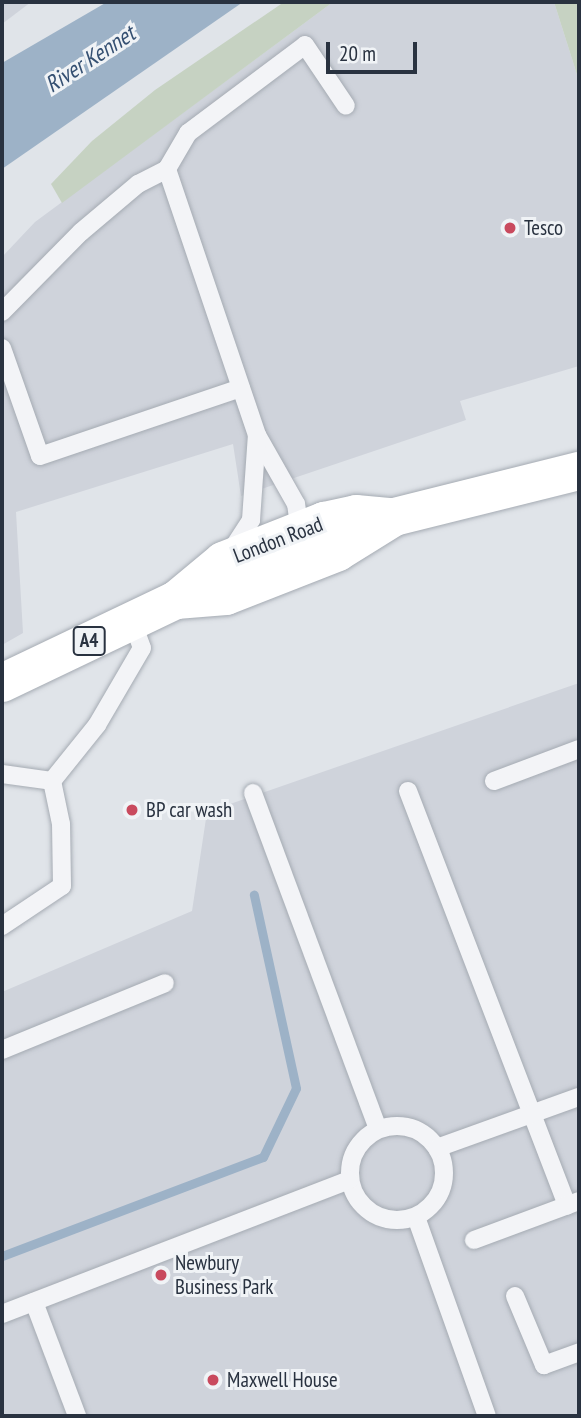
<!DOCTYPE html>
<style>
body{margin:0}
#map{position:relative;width:581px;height:1418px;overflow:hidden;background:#e0e4e9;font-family:"PT Sans Narrow",sans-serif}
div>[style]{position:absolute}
.built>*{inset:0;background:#cfd3db}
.green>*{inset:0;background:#c6d2c2}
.water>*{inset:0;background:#9db2c7}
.stream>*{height:9px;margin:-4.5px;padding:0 4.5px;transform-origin:4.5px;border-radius:4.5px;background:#9db2c7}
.roads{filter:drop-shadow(0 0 2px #a5abb3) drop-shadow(0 0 2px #a5abb3)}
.lane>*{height:18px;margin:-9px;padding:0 9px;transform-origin:9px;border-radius:9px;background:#f3f4f7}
.lane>.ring{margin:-9px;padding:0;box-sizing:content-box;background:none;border:18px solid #f3f4f7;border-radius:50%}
.primary>*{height:38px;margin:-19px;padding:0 19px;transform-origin:19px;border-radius:19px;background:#fff}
.dots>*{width:19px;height:19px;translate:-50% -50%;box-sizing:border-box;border:4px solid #f0f3f6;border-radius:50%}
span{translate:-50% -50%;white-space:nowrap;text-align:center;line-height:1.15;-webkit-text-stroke:6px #f0f3f6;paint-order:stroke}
.shield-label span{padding:2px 5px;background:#f0f3f6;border:2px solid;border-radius:5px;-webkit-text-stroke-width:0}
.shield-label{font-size:19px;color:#293240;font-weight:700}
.poi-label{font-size:21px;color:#293240}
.left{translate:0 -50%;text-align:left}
.street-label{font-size:21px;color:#293240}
.water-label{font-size:23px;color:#355072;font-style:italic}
.frame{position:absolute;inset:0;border:4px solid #293240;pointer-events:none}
.scale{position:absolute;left:326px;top:42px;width:91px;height:32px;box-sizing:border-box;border:4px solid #293240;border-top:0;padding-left:9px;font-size:21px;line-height:24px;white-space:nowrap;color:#293240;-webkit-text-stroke:5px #f0f3f6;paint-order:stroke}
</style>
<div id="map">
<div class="built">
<div style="clip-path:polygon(2px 2px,31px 2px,2px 24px)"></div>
<div style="clip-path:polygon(333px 2px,554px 2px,579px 81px,579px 366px,460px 401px,466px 420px,241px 496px,233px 444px,16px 512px,23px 633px,2px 645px,2px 257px,35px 222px)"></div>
<div style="clip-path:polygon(579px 683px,579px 1416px,2px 1416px,2px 992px,192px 911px,207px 812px)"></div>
</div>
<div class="green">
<div style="clip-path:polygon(284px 2px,333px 2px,62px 203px,51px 184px,92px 141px,155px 90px)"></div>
<div style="clip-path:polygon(554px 2px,579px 2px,579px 81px)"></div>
</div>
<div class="water">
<div style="clip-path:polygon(107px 2px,243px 2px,2px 169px,2px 63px)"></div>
</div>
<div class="stream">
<div style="left:2px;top:1256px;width:279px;rotate:-20.8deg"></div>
<div style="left:263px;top:1157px;width:76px;rotate:-64.4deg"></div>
<div style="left:296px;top:1088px;width:198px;rotate:-102.3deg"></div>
</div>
<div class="roads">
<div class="lane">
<div style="left:2px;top:312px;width:112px;rotate:-45.4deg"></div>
<div style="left:81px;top:232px;width:75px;rotate:-40.1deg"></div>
<div style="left:138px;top:184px;width:33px;rotate:-27deg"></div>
<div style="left:2px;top:348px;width:114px;rotate:70.6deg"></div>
<div style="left:40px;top:456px;width:212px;rotate:-18.7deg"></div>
<div style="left:300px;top:532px;width:28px;rotate:-98deg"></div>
<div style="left:296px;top:504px;width:79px;rotate:-119.5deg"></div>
<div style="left:257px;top:435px;width:281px;rotate:-108.7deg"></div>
<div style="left:167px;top:169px;width:42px;rotate:-59.7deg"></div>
<div style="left:188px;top:133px;width:146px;rotate:-36.9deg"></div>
<div style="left:305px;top:45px;width:73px;rotate:56.1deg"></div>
<div style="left:231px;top:551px;width:37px;rotate:-57deg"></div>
<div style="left:251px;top:520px;width:85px;rotate:-86deg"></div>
<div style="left:2px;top:774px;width:50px;rotate:8deg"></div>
<div style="left:52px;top:781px;width:72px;rotate:-51.2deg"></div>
<div style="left:97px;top:725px;width:89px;rotate:-59.7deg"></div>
<div style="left:142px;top:648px;width:29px;rotate:-110deg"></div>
<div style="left:494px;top:781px;width:91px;rotate:-20.6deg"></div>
<div style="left:408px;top:791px;width:444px;rotate:69deg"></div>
<div style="left:253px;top:793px;width:358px;rotate:69.6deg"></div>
<div style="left:2px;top:926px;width:72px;rotate:-33.7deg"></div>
<div style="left:62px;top:886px;width:62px;rotate:-90.9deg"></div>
<div style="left:61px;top:824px;width:44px;rotate:-101.8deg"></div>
<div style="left:2px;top:1050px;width:176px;rotate:-22.3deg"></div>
<div class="ring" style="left:350px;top:1126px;width:76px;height:76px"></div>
<div style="left:437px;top:1148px;width:151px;rotate:-19.8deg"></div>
<div style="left:416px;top:1217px;width:211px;rotate:70.4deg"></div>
<div style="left:474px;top:1240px;width:112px;rotate:-20.4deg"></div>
<div style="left:515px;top:1296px;width:75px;rotate:67.2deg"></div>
<div style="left:544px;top:1365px;width:37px;rotate:-20deg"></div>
<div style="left:34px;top:1302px;width:122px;rotate:69.3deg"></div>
<div style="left:2px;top:1314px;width:372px;rotate:-21.1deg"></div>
</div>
<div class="primary">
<div style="left:176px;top:600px;width:50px;rotate:-4.6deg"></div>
<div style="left:226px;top:596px;width:120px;rotate:-21.4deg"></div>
<div style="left:338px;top:552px;width:66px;rotate:-32deg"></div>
<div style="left:394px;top:517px;width:191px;rotate:-14deg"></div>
<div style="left:2px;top:683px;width:193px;rotate:-25.5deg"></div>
<div style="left:176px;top:600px;width:61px;rotate:-39.7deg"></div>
<div style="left:223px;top:561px;width:109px;rotate:-21.6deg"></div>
<div style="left:324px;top:521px;width:33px;rotate:-12deg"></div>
<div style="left:356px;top:514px;width:38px;rotate:5deg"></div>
</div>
</div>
<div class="dots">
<div style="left:510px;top:228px;background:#c94a5e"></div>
<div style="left:132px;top:810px;background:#c94a5e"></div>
<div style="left:161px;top:1275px;background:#c94a5e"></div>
<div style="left:213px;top:1380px;background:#c94a5e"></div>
</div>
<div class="shield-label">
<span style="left:89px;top:641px">A4</span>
</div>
<div class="poi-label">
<span class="left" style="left:524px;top:228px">Tesco</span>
<span class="left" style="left:146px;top:810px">BP car wash</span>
<span class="left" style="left:175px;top:1275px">Newbury<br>Business Park</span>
<span class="left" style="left:227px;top:1380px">Maxwell House</span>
</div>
<div class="street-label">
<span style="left:278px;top:540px;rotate:-21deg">London Road</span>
</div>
<div class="water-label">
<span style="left:90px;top:59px;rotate:-33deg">River Kennet</span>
</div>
<div class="frame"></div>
<div class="scale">20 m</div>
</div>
